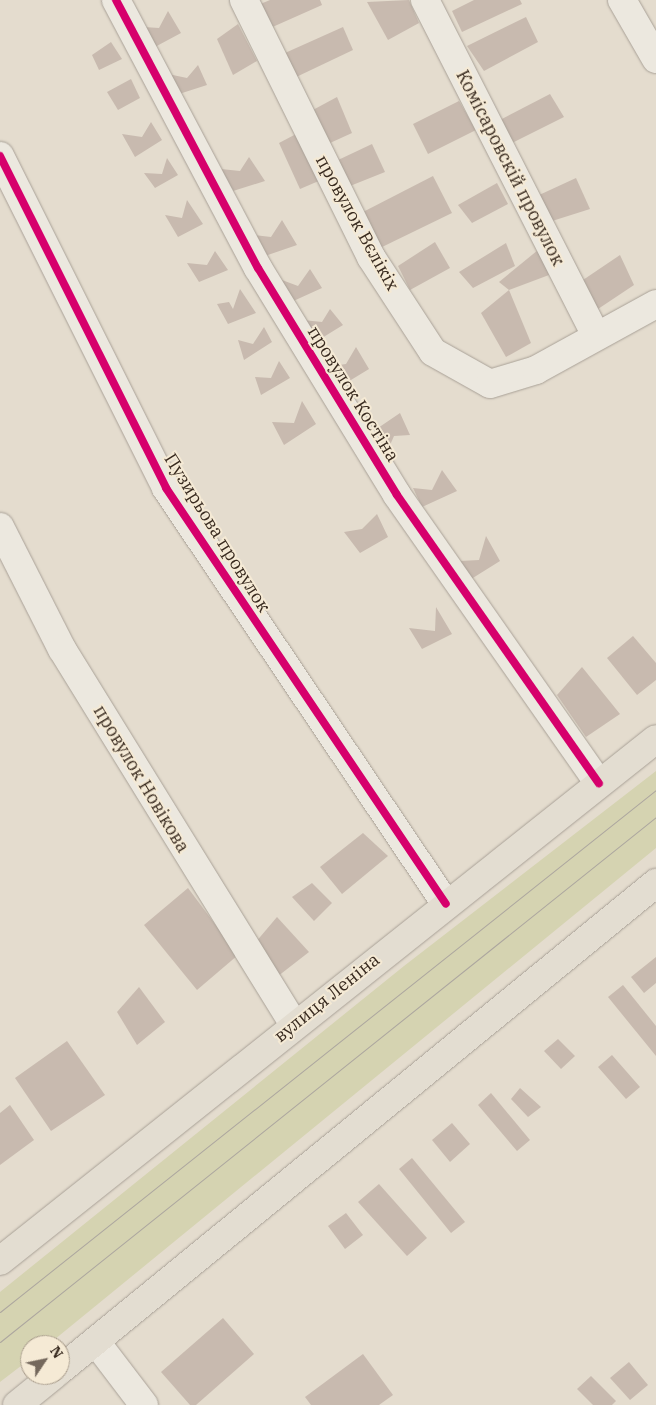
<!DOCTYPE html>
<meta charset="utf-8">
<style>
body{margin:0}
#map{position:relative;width:656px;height:1405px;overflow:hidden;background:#e4dcce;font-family:"IBM Plex Serif",serif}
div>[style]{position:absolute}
.green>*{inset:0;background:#d5d3b1}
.building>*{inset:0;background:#c8baaf}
.roads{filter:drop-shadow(0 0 1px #a9a197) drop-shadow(0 0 1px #a9a197)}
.minor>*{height:28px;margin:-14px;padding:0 14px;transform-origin:14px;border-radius:14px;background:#ece8df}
.major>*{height:28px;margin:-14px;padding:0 14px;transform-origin:14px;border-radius:14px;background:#e3ddd1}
.tram>*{height:1px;margin:-0.5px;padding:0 0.5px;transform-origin:0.5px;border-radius:0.5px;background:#aca69f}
.cycleway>*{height:8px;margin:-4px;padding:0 4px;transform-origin:4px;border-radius:4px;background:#d6006c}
span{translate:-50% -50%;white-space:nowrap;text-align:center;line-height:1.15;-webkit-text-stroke:4px #f5ead5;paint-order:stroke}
.street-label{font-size:18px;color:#382a1f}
.north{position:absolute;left:20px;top:1335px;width:50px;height:50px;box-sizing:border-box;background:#f5ead5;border:1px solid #a99d8c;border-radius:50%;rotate:56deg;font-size:14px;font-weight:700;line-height:20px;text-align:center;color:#382a1f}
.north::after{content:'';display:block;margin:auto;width:18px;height:22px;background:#74685c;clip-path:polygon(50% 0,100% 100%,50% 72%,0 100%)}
</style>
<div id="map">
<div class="green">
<div style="clip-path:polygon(656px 771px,656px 848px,49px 1344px,30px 1345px,30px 1359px,0 1382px,0 1292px,404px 966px)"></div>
</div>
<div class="building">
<div style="clip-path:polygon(270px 0,320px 0,322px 5px,268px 29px,258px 5px)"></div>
<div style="clip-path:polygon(409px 0,419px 23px,388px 40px,367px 2px)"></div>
<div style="clip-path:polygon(474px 0,520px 0,522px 4px,462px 32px,452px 11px)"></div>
<div style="clip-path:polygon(168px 11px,181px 33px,153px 48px,144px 27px,159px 28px)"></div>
<div style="clip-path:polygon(526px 17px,538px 42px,484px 71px,467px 46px)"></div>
<div style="clip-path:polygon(238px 24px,257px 61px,233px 75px,217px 39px)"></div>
<div style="clip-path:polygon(343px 27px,353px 50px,292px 79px,285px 53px)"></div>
<div style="clip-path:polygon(111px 42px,122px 59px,99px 70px,92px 55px)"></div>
<div style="clip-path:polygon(198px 65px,207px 85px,179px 94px,168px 74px,187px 78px)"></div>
<div style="clip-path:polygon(131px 79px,140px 98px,118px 110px,107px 92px)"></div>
<div style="clip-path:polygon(550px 94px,564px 117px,510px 144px,500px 120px)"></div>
<div style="clip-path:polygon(337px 97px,352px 133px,330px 143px,311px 111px)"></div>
<div style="clip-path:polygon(459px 101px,476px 130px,428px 154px,413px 124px)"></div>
<div style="clip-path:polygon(151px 122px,162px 140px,135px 157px,122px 134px,142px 137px)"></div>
<div style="clip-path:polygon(298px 133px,321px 180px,300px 189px,279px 143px)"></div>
<div style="clip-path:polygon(372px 144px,385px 172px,350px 186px,336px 161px)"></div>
<div style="clip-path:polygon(249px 157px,265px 181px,233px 191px,221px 169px,240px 171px)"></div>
<div style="clip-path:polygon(167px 158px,178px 175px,155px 188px,144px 173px,162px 174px)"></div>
<div style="clip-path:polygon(433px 176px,452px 213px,380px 248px,363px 212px)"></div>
<div style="clip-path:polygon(576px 178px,590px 209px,549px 222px,537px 196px)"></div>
<div style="clip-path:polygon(497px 183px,508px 204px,472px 223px,458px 205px)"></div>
<div style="clip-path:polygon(187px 200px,203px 224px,178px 237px,165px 215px,182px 218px)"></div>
<div style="clip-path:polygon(282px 220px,297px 245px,262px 257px,254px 235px,271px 237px)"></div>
<div style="clip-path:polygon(435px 242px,450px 268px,410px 290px,398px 266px)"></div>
<div style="clip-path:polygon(506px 243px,515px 266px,473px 288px,459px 272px)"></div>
<div style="clip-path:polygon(538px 250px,549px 275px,509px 290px,499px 282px)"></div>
<div style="clip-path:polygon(215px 251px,228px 270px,199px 282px,187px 263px,207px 265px)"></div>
<div style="clip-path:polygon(620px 255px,634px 285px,595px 311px,580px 282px)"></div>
<div style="clip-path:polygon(310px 269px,322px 288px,289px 303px,282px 280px,298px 286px)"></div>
<div style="clip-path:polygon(240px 289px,256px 313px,228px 324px,217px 304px,229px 302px,233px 309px)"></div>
<div style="clip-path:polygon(509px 290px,531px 343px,506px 357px,481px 313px)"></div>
<div style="clip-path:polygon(330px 309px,343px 325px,317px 341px,303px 320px,322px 322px)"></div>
<div style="clip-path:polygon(264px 327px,272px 342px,244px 360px,238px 340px,253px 344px)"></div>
<div style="clip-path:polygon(356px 347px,369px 369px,346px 383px,332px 366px,346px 364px)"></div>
<div style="clip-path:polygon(279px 361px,290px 378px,261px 395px,255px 377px,271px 378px)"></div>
<div style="clip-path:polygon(302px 401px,316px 424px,284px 445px,272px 422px,294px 423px)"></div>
<div style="clip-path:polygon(400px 413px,410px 435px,394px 436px,387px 452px,378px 428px)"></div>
<div style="clip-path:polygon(442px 470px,457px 491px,422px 507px,413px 488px,432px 490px)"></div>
<div style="clip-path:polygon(377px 514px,388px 537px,360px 553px,344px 532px,362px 529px)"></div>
<div style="clip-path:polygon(486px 536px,500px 561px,468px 581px,460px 561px,479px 560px)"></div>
<div style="clip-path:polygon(436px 607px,452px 634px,422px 649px,409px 628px,435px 631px)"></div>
<div style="clip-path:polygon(633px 636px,656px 663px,656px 680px,637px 695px,607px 658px)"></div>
<div style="clip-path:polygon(582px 667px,620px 714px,586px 737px,557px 695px)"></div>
<div style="clip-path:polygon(363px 833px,388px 856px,342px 894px,320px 867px)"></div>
<div style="clip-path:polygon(312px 883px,332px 903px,314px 921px,292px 897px)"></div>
<div style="clip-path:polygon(188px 888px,238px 955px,197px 990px,144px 925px)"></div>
<div style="clip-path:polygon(277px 917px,309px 952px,273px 980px,255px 943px)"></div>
<div style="clip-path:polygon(656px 957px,656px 983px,644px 993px,631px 977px)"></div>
<div style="clip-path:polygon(623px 985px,656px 1026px,656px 1056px,608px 997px)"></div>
<div style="clip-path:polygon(139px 987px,165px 1022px,137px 1045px,117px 1012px)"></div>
<div style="clip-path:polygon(558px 1039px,575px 1056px,561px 1069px,544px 1051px)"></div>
<div style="clip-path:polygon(67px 1041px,105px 1095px,51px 1131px,15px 1078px)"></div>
<div style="clip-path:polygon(612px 1055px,640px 1087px,626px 1099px,598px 1067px)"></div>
<div style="clip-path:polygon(520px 1088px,541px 1107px,528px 1117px,511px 1099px)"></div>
<div style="clip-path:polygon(491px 1093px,530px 1140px,517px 1151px,478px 1105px)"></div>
<div style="clip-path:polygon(10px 1105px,34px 1140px,0 1165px,0 1113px)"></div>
<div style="clip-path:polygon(452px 1123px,470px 1144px,450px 1162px,432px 1140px)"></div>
<div style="clip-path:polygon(412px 1158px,465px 1222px,451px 1233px,399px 1169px)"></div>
<div style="clip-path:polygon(379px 1184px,427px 1238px,407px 1256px,358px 1202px)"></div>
<div style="clip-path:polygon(346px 1213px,363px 1235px,345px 1249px,328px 1226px)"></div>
<div style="clip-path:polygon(223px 1318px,254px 1354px,196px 1405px,190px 1405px,161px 1372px)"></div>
<div style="clip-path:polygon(363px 1354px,393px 1395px,379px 1405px,311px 1405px,305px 1397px)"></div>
<div style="clip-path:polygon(629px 1362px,648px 1385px,630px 1400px,610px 1378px)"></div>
<div style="clip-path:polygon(591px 1376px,616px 1401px,612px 1405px,593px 1405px,577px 1389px)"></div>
</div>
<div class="roads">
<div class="minor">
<div style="left:116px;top:0;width:303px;rotate:62.1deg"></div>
<div style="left:258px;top:268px;width:266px;rotate:58.5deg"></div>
<div style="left:397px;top:495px;width:352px;rotate:55deg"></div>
<div style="left:244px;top:0;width:287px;rotate:63.7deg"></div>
<div style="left:371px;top:257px;width:113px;rotate:56.9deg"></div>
<div style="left:433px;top:352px;width:65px;rotate:29.3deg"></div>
<div style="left:490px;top:384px;width:48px;rotate:-16.9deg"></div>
<div style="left:536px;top:370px;width:137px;rotate:-28.8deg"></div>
<div style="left:425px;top:0;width:377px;rotate:63deg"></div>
<div style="left:622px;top:0;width:68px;rotate:60deg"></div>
<div style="left:0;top:156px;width:371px;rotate:63.4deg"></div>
<div style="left:166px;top:488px;width:501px;rotate:56.06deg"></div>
<div style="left:0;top:527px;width:137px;rotate:63.1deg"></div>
<div style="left:62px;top:649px;width:441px;rotate:58.3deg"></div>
<div style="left:96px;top:1342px;width:79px;rotate:52.7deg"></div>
</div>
<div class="major">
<div style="left:0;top:1261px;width:838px;rotate:-38.51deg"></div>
<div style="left:60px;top:1370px;width:770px;rotate:-39.25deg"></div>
<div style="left:17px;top:1405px;width:48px;rotate:-39deg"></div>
</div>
</div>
<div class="tram">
<div style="left:0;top:1312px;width:838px;rotate:-38.51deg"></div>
<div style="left:0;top:1342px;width:840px;rotate:-38.67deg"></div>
</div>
<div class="cycleway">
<div style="left:116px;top:0;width:303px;rotate:62.1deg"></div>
<div style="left:258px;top:268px;width:266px;rotate:58.5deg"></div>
<div style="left:397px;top:495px;width:352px;rotate:55deg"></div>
<div style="left:0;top:156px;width:371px;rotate:63.4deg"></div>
<div style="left:166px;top:488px;width:501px;rotate:56.06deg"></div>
</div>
<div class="street-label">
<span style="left:510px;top:168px;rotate:63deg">Комісаровскій провулок</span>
<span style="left:357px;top:223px;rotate:61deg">провулок Вєлікіх</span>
<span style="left:353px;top:394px;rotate:58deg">провулок Костіна</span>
<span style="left:217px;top:533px;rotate:58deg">Пузирьова провулок</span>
<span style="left:141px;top:779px;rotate:59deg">провулок Новікова</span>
<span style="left:327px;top:998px;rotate:-39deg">вулиця Леніна</span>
</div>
<div class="north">N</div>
</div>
